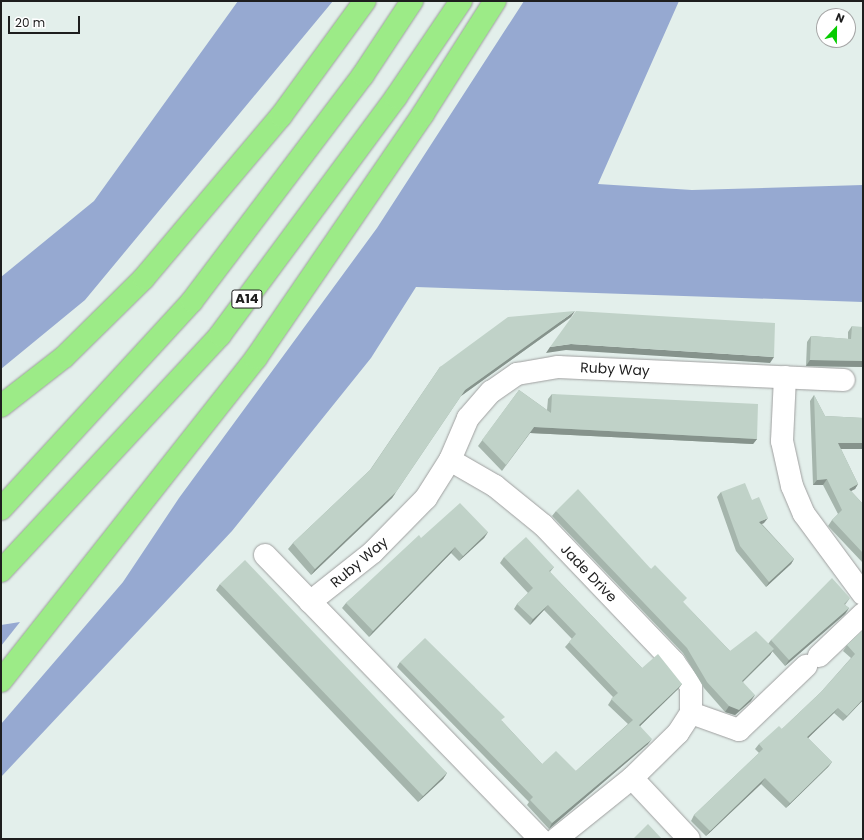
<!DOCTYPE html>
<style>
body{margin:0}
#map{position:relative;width:864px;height:840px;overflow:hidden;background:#e3efeb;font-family:Poppins,sans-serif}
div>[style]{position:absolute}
.forest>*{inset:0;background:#96a9d1}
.roads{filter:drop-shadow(0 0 1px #9f9f9f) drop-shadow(0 0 1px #9f9f9f)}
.street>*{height:22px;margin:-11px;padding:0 11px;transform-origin:11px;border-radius:11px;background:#fff}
.highway>*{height:22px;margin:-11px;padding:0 11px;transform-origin:11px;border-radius:11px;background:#9ceb87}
.wall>*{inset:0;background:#a5b5ac}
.shaded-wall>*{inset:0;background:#86938c}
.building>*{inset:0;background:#c0d2c8}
span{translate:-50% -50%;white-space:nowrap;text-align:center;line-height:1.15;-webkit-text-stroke:3.5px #fff;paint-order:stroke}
.shield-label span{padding:1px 3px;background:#fff;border:1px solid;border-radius:3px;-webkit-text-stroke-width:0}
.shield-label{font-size:13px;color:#1e1e1e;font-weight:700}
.street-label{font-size:14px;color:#1e1e1e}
.frame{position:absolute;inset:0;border:2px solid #1e1e1e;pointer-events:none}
.north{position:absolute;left:816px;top:8px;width:40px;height:40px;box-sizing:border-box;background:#fff;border:1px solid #a5a5a5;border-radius:50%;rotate:22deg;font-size:11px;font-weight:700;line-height:16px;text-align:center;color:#1e1e1e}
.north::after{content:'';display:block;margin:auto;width:14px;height:18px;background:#06cc00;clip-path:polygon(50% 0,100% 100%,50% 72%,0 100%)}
.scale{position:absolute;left:8px;top:16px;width:72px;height:18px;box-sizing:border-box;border:2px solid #1e1e1e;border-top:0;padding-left:5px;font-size:12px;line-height:14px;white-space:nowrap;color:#1e1e1e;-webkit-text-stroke:3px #fff;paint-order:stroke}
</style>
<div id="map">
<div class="forest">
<div style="clip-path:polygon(238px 1px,333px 1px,85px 300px,1px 369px,1px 277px,94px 201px)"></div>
<div style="clip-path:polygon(524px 1px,679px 1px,598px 184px,692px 190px,863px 185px,863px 302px,416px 287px,371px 358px,232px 531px,1px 777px,1px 724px,123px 582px,179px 498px,377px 228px)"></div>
<div style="clip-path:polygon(20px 622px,1px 646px,1px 625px)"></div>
</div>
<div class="roads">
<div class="street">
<div style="left:785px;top:377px;width:64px;rotate:92.7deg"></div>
<div style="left:782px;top:441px;width:46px;rotate:77.5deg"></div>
<div style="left:792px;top:486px;width:30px;rotate:67deg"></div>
<div style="left:804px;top:514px;width:99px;rotate:53.6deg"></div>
<div style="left:450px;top:460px;width:52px;rotate:30deg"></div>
<div style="left:495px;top:486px;width:62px;rotate:39.1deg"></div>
<div style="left:543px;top:525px;width:190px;rotate:46.3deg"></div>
<div style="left:674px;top:662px;width:29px;rotate:55deg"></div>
<div style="left:691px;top:686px;width:27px;rotate:90deg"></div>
<div style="left:691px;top:713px;width:24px;rotate:123deg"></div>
<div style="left:678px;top:733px;width:64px;rotate:135.6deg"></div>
<div style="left:632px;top:778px;width:97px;rotate:141.2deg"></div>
<div style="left:265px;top:555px;width:395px;rotate:45.9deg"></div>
<div style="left:310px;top:602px;width:80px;rotate:-38.4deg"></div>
<div style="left:373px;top:552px;width:76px;rotate:-45.5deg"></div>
<div style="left:426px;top:498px;width:45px;rotate:-57.7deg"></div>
<div style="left:450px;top:460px;width:46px;rotate:-66.8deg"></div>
<div style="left:468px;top:418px;width:35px;rotate:-49deg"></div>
<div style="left:491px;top:392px;width:32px;rotate:-35deg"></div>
<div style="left:517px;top:374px;width:42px;rotate:-9.7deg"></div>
<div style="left:558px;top:367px;width:286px;rotate:2.6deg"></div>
<div style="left:819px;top:656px;width:61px;rotate:-43.7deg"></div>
<div style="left:691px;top:713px;width:51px;rotate:19.5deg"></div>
<div style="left:739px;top:730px;width:93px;rotate:-43.7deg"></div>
<div style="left:632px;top:778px;width:83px;rotate:46.9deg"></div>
</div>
<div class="highway">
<div style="left:1px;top:406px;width:80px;rotate:-37.9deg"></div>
<div style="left:64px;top:357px;width:112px;rotate:-44.6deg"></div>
<div style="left:144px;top:278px;width:212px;rotate:-49.8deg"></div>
<div style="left:281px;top:116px;width:142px;rotate:-53.9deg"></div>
<div style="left:1px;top:509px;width:282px;rotate:-47.4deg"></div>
<div style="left:192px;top:301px;width:283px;rotate:-52.9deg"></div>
<div style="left:363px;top:75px;width:89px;rotate:-56.5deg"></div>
<div style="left:1px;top:571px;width:322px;rotate:-47.1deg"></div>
<div style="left:220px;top:335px;width:296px;rotate:-53.5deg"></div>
<div style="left:396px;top:97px;width:116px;rotate:-55.9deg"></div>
<div style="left:1px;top:681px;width:412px;rotate:-51.7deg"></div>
<div style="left:256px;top:358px;width:296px;rotate:-55.6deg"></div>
<div style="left:423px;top:114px;width:134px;rotate:-57.5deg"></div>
</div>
</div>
<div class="wall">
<div style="clip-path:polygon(571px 317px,461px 396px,392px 498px,311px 575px,288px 549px,293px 543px,370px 470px,440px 367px)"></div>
<div style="clip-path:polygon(852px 326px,863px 367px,806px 366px,807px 342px,811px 336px,848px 339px,848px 332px)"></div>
<div style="clip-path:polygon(519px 390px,547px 410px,548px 399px,552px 394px,757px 439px,753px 444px,530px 433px,502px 471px,478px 446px)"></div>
<div style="clip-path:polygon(814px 395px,825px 416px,863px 418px,863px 449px,841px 449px,858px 484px,855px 489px,851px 491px,863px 504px,863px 563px,828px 526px,832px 520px,838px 514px,823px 485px,813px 485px,810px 401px)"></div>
<div style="clip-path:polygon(721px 492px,752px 500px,764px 523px,762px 524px,794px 559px,791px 564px,766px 587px,736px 551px,717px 497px)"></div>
<div style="clip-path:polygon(556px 511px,651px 569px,730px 651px,768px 644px,771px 640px,850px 598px,845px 605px,849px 608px,845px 614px,785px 666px,772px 651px,770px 655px,743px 682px,751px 701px,735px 715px,725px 712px,704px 688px,683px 653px,552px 516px)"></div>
<div style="clip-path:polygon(488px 532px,484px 538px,459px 561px,451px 553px,369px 637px,342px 608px,346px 603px,421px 538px)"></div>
<div style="clip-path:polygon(504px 557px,554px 567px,550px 572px,642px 668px,682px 684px,678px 689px,640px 726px,648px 744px,549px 829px,527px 805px,529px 802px,397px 667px,400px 662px,502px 721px,542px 764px,576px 771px,628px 724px,608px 705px,613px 697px,565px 647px,572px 639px,544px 610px,530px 625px,514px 609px,517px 604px,528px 593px,500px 563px)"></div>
<div style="clip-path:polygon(220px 584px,447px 773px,443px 779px,418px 802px,216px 590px)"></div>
<div style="clip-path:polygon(863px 630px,863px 700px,843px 721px,834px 713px,808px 738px,832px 762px,828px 767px,786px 808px,761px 784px,706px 836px,691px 821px,694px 815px,759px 753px,755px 749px,759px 744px,782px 729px,821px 692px,851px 658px,843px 651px,847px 645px)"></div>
</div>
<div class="shaded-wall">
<div style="clip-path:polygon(575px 311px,571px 317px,461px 396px,465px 390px)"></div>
<div style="clip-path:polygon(571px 344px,774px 357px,770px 363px,566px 350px,546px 353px,550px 347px)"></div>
<div style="clip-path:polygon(810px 360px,863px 361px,863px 367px,806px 366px)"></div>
<div style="clip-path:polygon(534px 427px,757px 439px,753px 444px,530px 433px,502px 471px)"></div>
<div style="clip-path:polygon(838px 443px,863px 443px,863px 449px,834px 449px)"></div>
<div style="clip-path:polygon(827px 479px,823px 485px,813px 485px,817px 480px)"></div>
<div style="clip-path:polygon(858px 484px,855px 489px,845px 494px,849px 489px)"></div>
<div style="clip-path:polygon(396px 492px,392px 498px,311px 575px,315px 569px)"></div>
<div style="clip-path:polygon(768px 518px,764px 523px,756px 526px,759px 522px)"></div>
<div style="clip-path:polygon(488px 532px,484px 538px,459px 561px,463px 556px)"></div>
<div style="clip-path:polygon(455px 547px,451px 553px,369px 637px,373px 631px)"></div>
<div style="clip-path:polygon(794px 559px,791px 564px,766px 587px,769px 582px)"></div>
<div style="clip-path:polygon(548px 605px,544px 610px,530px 625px,533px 619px)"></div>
<div style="clip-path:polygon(849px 608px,845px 614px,785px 666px,789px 660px)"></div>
<div style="clip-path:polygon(774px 649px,770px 655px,738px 686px,742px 681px)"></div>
<div style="clip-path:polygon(682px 684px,678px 689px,636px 730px,639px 725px)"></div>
<div style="clip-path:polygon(755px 695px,751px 701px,735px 715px,725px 712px,729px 706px)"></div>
<div style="clip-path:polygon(863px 699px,863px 700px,843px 721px,847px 716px)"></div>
<div style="clip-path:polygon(838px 708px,834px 713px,804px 742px,807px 737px)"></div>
<div style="clip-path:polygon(652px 739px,648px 744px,549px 829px,552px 823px)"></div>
<div style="clip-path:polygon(832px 762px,828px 767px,786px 808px,790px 803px)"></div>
<div style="clip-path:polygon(447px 773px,443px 779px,418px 802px,423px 796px)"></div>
<div style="clip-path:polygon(765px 778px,761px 784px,706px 836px,710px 831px)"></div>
</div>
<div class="building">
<div style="clip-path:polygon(575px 311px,465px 390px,396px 492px,315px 569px,293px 543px,371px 469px,440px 367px,508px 317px)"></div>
<div style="clip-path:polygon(576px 311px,775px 323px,774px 357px,571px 344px,550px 347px)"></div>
<div style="clip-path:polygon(852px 326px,863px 327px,863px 361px,810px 360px,811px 336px,851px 339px)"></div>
<div style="clip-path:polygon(519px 390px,551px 413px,552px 394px,758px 404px,757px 439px,534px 427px,506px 465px,482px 440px)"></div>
<div style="clip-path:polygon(814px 395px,825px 416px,863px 418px,863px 443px,838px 443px,858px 484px,849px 489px,863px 504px,863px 553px,832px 520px,842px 510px,827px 479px,817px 480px)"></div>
<div style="clip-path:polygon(745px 483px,752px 500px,759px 497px,768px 518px,759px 522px,794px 559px,769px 582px,740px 546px,721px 492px)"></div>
<div style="clip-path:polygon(578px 489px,651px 569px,655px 565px,687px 598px,683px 602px,730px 651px,756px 631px,774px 649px,742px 681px,755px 695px,739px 710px,729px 706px,707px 682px,687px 648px,556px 511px)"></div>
<div style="clip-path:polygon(460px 503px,488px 532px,463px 556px,455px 547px,373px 631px,346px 603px,419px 535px,421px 538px)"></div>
<div style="clip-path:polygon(526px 537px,554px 567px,549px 571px,642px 668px,658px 654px,682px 684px,639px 725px,652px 739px,552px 823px,530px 800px,533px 797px,400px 662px,425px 638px,505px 717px,501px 720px,542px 764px,556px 751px,576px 771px,633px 720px,611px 699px,618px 693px,569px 642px,576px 634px,548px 605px,533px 619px,517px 604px,533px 588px,504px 557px)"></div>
<div style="clip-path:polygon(245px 560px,447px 773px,423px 796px,220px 584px)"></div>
<div style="clip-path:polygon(832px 578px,850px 598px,844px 604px,849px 608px,789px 660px,771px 640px)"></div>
<div style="clip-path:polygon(863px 630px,863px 699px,847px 716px,838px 708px,807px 737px,832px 762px,790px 803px,765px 778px,710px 831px,694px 815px,763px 749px,759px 744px,779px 726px,782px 729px,821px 692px,855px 654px,847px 645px)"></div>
<div style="clip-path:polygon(648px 824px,662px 839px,633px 839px)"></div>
</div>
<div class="shield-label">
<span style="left:247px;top:299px">A14</span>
</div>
<div class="street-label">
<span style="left:615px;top:369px;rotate:3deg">Ruby Way</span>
<span style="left:359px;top:562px;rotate:-40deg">Ruby Way</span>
<span style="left:589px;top:573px;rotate:46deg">Jade Drive</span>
</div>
<div class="frame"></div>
<div class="north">N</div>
<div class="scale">20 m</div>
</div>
